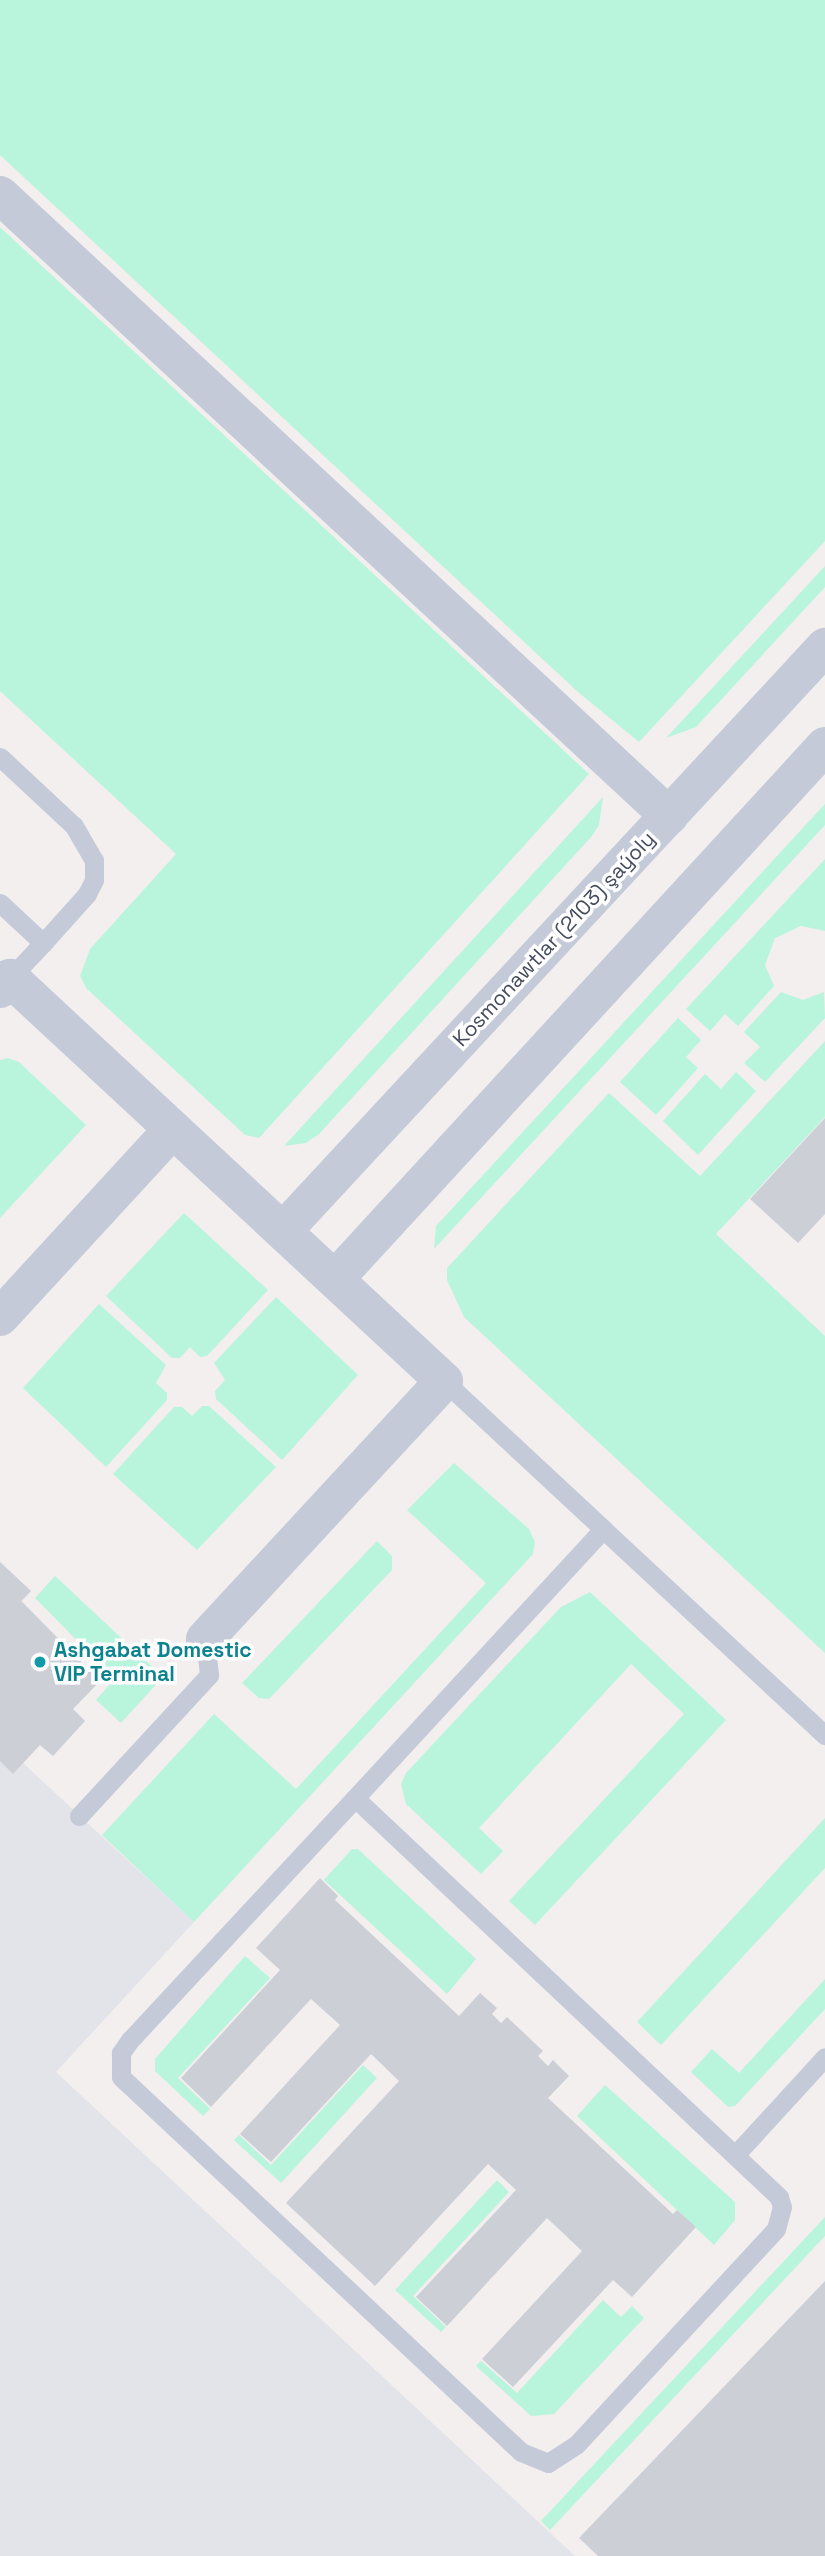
<!DOCTYPE html>
<meta charset="utf-8">
<style>
body{margin:0}
#map{position:relative;width:825px;height:2556px;overflow:hidden;background:#f2efee;font-family:"Space Grotesk",sans-serif}
div>[style]{position:absolute}
.airport>*{inset:0;background:#e3e4ea}
.green>*{inset:0;background:#b9f4dd}
.building>*{inset:0;background:#cdcfd7}
.lane>*{height:19px;margin:-9.5px;padding:0 9.5px;transform-origin:9.5px;border-radius:9.5px;background:#c4cad8}
.street>*{height:38px;margin:-19px;padding:0 19px;transform-origin:19px;border-radius:19px;background:#c4cad8}
.dots>*{width:19px;height:19px;translate:-50% -50%;box-sizing:border-box;border:4px solid #fff;border-radius:50%}
span{translate:-50% -50%;white-space:nowrap;text-align:center;line-height:1.15;-webkit-text-stroke:7px #fff;paint-order:stroke}
.street-label{font-size:21px;color:#454c5e}
.culture-label{font-size:21px;color:#0d838f;font-weight:700}
.left{translate:0 -50%;text-align:left}
</style>
<div id="map">
<div class="airport">
<div style="clip-path:polygon(0 1562px,31px 1591px,22px 1601px,100px 1681px,73px 1709px,85px 1721px,53px 1756px,40px 1745px,23px 1763px,194px 1922px,56px 2072px,575px 2556px,0 2556px)"></div>
</div>
<div class="green">
<div style="clip-path:polygon(0 0,825px 0,825px 541px,639px 742px,578px 692px,0 155px)"></div>
<div style="clip-path:polygon(0 227px,589px 774px,259px 1138px,245px 1135px,87px 989px,80px 976px,90px 949px,176px 854px,0 691px)"></div>
<div style="clip-path:polygon(825px 566px,825px 587px,696px 727px,666px 738px)"></div>
<div style="clip-path:polygon(603px 797px,599px 825px,592px 836px,319px 1134px,306px 1143px,284px 1146px)"></div>
<div style="clip-path:polygon(825px 804px,825px 825px,434px 1249px,436px 1226px)"></div>
<div style="clip-path:polygon(825px 859px,825px 931px,801px 926px,775px 938px,765px 965px,774px 986px,738px 1026px,725px 1014px,710px 1031px,686px 1009px)"></div>
<div style="clip-path:polygon(781px 992px,803px 1000px,824px 992px,825px 1018px,765px 1082px,744px 1063px,760px 1047px,744px 1032px)"></div>
<div style="clip-path:polygon(678px 1018px,701px 1040px,686px 1057px,698px 1068px,656px 1115px,620px 1082px)"></div>
<div style="clip-path:polygon(825px 1041px,825px 1117px,716px 1234px,825px 1336px,825px 1653px,464px 1317px,447px 1280px,447px 1268px,609px 1093px,700px 1176px)"></div>
<div style="clip-path:polygon(8px 1058px,19px 1062px,86px 1125px,0 1218px,0 1060px)"></div>
<div style="clip-path:polygon(736px 1072px,756px 1091px,698px 1155px,663px 1121px,705px 1074px,721px 1089px)"></div>
<div style="clip-path:polygon(184px 1213px,268px 1290px,207px 1356px,200px 1357px,190px 1347px,180px 1358px,172px 1358px,106px 1296px)"></div>
<div style="clip-path:polygon(276px 1297px,358px 1375px,282px 1460px,216px 1399px,215px 1391px,225px 1380px,214px 1363px)"></div>
<div style="clip-path:polygon(99px 1304px,166px 1365px,156px 1383px,167px 1393px,167px 1400px,106px 1467px,23px 1388px)"></div>
<div style="clip-path:polygon(182px 1407px,192px 1416px,202px 1406px,209px 1406px,276px 1467px,197px 1550px,113px 1474px,174px 1407px)"></div>
<div style="clip-path:polygon(454px 1463px,529px 1529px,535px 1542px,533px 1554px,194px 1922px,102px 1835px,214px 1714px,296px 1789px,486px 1583px,407px 1510px)"></div>
<div style="clip-path:polygon(377px 1541px,392px 1556px,392px 1570px,269px 1699px,259px 1698px,242px 1683px)"></div>
<div style="clip-path:polygon(55px 1576px,163px 1677px,121px 1723px,96px 1700px,115px 1679px,35px 1598px)"></div>
<div style="clip-path:polygon(590px 1592px,726px 1720px,535px 1925px,509px 1901px,684px 1714px,631px 1664px,479px 1828px,503px 1851px,481px 1874px,406px 1804px,401px 1784px,406px 1773px,561px 1607px)"></div>
<div style="clip-path:polygon(825px 1818px,825px 1868px,661px 2045px,637px 2022px)"></div>
<div style="clip-path:polygon(352px 1849px,358px 1849px,476px 1959px,447px 1994px,324px 1880px)"></div>
<div style="clip-path:polygon(245px 1956px,270px 1978px,178px 2078px,210px 2109px,203px 2116px,155px 2071px,155px 2059px)"></div>
<div style="clip-path:polygon(825px 1979px,825px 2009px,735px 2106px,728px 2107px,691px 2072px,712px 2049px,739px 2073px)"></div>
<div style="clip-path:polygon(363px 2065px,377px 2078px,281px 2183px,234px 2140px,239px 2135px,271px 2165px)"></div>
<div style="clip-path:polygon(605px 2085px,735px 2202px,735px 2220px,714px 2245px,577px 2116px)"></div>
<div style="clip-path:polygon(497px 2180px,509px 2192px,413px 2296px,446px 2327px,441px 2332px,395px 2290px)"></div>
<div style="clip-path:polygon(825px 2217px,825px 2236px,550px 2530px,541px 2521px)"></div>
<div style="clip-path:polygon(603px 2300px,621px 2317px,632px 2306px,644px 2318px,554px 2414px,531px 2416px,476px 2366px,481px 2361px,517px 2393px)"></div>
</div>
<div class="building">
<div style="clip-path:polygon(825px 1118px,825px 1214px,798px 1243px,750px 1199px)"></div>
<div style="clip-path:polygon(0 1562px,31px 1591px,21px 1601px,100px 1681px,73px 1709px,85px 1721px,53px 1756px,40px 1745px,13px 1774px,0 1761px)"></div>
<div style="clip-path:polygon(320px 1878px,338px 1896px,335px 1900px,459px 2016px,480px 1993px,497px 2008px,492px 2014px,501px 2023px,507px 2017px,543px 2051px,538px 2056px,548px 2066px,553px 2060px,569px 2076px,548px 2098px,673px 2214px,677px 2210px,696px 2227px,632px 2297px,613px 2280px,513px 2387px,482px 2359px,582px 2251px,547px 2218px,447px 2326px,416px 2297px,516px 2190px,488px 2164px,375px 2286px,286px 2203px,399px 2081px,371px 2054px,271px 2162px,240px 2134px,340px 2025px,311px 1999px,211px 2107px,181px 2078px,280px 1970px,256px 1948px)"></div>
<div style="clip-path:polygon(825px 2281px,825px 2556px,598px 2556px,579px 2538px)"></div>
</div>
<div class="lane">
<div style="left:0;top:757px;width:101px;rotate:43deg"></div>
<div style="left:74px;top:826px;width:39px;rotate:60deg"></div>
<div style="left:94px;top:860px;width:20px;rotate:90deg"></div>
<div style="left:94px;top:880px;width:16px;rotate:117deg"></div>
<div style="left:87px;top:894px;width:66px;rotate:131.9deg"></div>
<div style="left:0;top:903px;width:59px;rotate:42.9deg"></div>
<div style="left:43px;top:943px;width:48px;rotate:133.3deg"></div>
<div style="left:444px;top:1381px;width:217px;rotate:42.9deg"></div>
<div style="left:355px;top:1798px;width:330px;rotate:132.9deg"></div>
<div style="left:130px;top:2040px;width:16px;rotate:125deg"></div>
<div style="left:121px;top:2053px;width:24px;rotate:90deg"></div>
<div style="left:121px;top:2077px;width:548px;rotate:43.15deg"></div>
<div style="left:521px;top:2452px;width:29px;rotate:22deg"></div>
<div style="left:548px;top:2463px;width:33px;rotate:-33deg"></div>
<div style="left:576px;top:2445px;width:294px;rotate:-47.2deg"></div>
<div style="left:776px;top:2229px;width:23px;rotate:-75deg"></div>
<div style="left:782px;top:2207px;width:10px;rotate:-107deg"></div>
<div style="left:779px;top:2197px;width:582px;rotate:-136.74deg"></div>
<div style="left:355px;top:1798px;width:366px;rotate:-47.3deg"></div>
<div style="left:603px;top:1529px;width:303px;rotate:42.9deg"></div>
<div style="left:79px;top:1816px;width:192px;rotate:-47.3deg"></div>
<div style="left:209px;top:1675px;width:36px;rotate:-96deg"></div>
<div style="left:737px;top:2153px;width:130px;rotate:-47.5deg"></div>
</div>
<div class="street">
<div style="left:0;top:195px;width:913px;rotate:42.87deg"></div>
<div style="left:0;top:989px;width:15px;rotate:-48deg"></div>
<div style="left:10px;top:978px;width:592px;rotate:42.88deg"></div>
<div style="left:444px;top:1381px;width:352px;rotate:132.8deg"></div>
<div style="left:283px;top:1231px;width:797px;rotate:-47.14deg"></div>
<div style="left:335px;top:1279px;width:724px;rotate:-47.41deg"></div>
<div style="left:0;top:1317px;width:255px;rotate:-47.4deg"></div>
</div>
<div class="dots">
<div style="left:40px;top:1662px;background:#0f9aa8"></div>
</div>
<div class="street-label">
<span style="left:554px;top:939px;rotate:-47deg">Kosmonawtlar (2103) şaýoly</span>
</div>
<div class="culture-label">
<span class="left" style="left:54px;top:1662px">Ashgabat Domestic<br>VIP Terminal</span>
</div>
</div>
